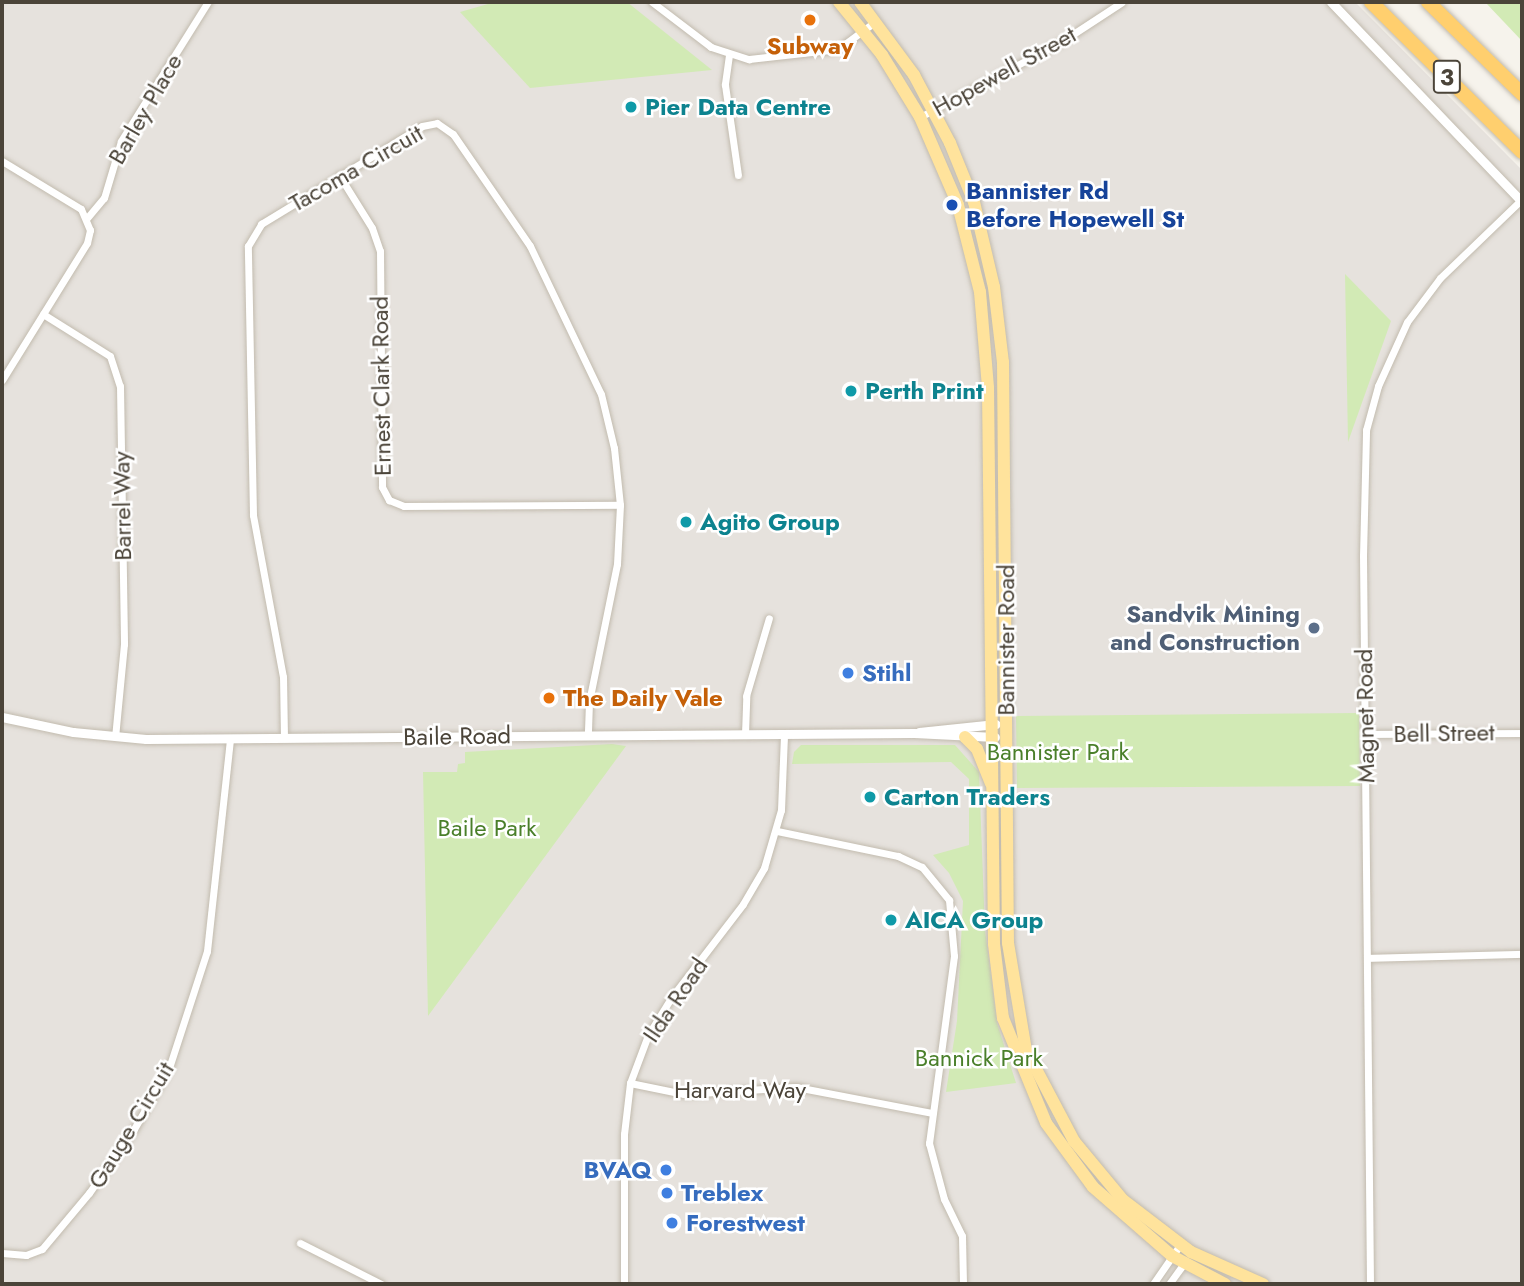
<!DOCTYPE html>
<style>
body{margin:0}
#map{position:relative;width:1524px;height:1286px;overflow:hidden;background:#f6f3ec;font-family:Jost,sans-serif}
div>[style]{position:absolute}
.industrial>*{inset:0;background:#e6e2dd}
.green>*{inset:0;background:#d2eab5}
.roads{filter:drop-shadow(0 0 2px #c2bbae) drop-shadow(0 0 2px #c2bbae)}
.minor>*{height:7px;margin:-3.5px;padding:0 3.5px;transform-origin:3.5px;border-radius:3.5px;background:#fff}
.tertiary>*{height:9px;margin:-4.5px;padding:0 4.5px;transform-origin:4.5px;border-radius:4.5px;background:#fff}
.primary>*{height:12px;margin:-6px;padding:0 6px;transform-origin:6px;border-radius:6px;background:#ffe39c}
.motorway>*{height:14px;margin:-7px;padding:0 7px;transform-origin:7px;border-radius:7px;background:#ffcf6e}
.dots>*{width:19px;height:19px;translate:-50% -50%;box-sizing:border-box;border:4px solid #fff;border-radius:50%}
span{translate:-50% -50%;white-space:nowrap;text-align:center;line-height:1.15;-webkit-text-stroke:5px #fff;paint-order:stroke}
.shield-label span{padding:2px 5px;background:#fff;border:2px solid;border-radius:5px;-webkit-text-stroke-width:0}
.shield-label{font-size:23px;color:#4b4439;font-weight:700}
.food-label{font-size:24px;color:#c56008;font-weight:700}
.left{translate:0 -50%;text-align:left}
.street-label{font-size:24px;color:#4b4439}
.culture-label{font-size:24px;color:#0d838f;font-weight:700}
.transit-label{font-size:24px;color:#164399;font-weight:700}
.service-label{font-size:24px;color:#4e5e75;font-weight:700}
.right{translate:-100% -50%;text-align:right}
.shop-label{font-size:24px;color:#366cbe;font-weight:700}
.park-label{font-size:24px;color:#4a7f2a}
.frame{position:absolute;inset:0;border:4px solid #4b4439;pointer-events:none}
</style>
<div id="map">
<div class="industrial">
<div style="clip-path:polygon(2px 2px,1355px 2px,1522px 170px,1522px 1284px,2px 1284px)"></div>
</div>
<div class="green">
<div style="clip-path:polygon(495px 2px,627px 2px,712px 70px,530px 88px,460px 12px)"></div>
<div style="clip-path:polygon(1485px 2px,1522px 2px,1522px 41px)"></div>
<div style="clip-path:polygon(1345px 274px,1391px 321px,1348px 442px)"></div>
<div style="clip-path:polygon(1359px 713px,1360px 786px,1017px 788px,1016px 716px)"></div>
<div style="clip-path:polygon(612px 744px,626px 746px,428px 1016px,423px 772px,457px 772px,458px 764px,465px 763px,465px 752px)"></div>
<div style="clip-path:polygon(801px 745px,955px 745px,979px 772px,985px 930px,997px 1023px,1016px 1083px,946px 1092px,957px 1021px,963px 901px,949px 873px,933px 855px,969px 845px,969px 779px,951px 762px,792px 764px,794px 752px)"></div>
</div>
<div class="roads">
<div class="minor">
<div style="left:652px;top:2px;width:74px;rotate:37.3deg"></div>
<div style="left:711px;top:47px;width:40px;rotate:18deg"></div>
<div style="left:749px;top:59px;width:90px;rotate:-6.4deg"></div>
<div style="left:838px;top:49px;width:47px;rotate:-36.4deg"></div>
<div style="left:729px;top:55px;width:30px;rotate:98deg"></div>
<div style="left:725px;top:85px;width:91px;rotate:81.8deg"></div>
<div style="left:920px;top:117px;width:163px;rotate:-28.1deg"></div>
<div style="left:1064px;top:40px;width:69px;rotate:-33.2deg"></div>
<div style="left:2px;top:161px;width:92px;rotate:31.3deg"></div>
<div style="left:81px;top:209px;width:23px;rotate:67deg"></div>
<div style="left:90px;top:230px;width:13px;rotate:103deg"></div>
<div style="left:87px;top:243px;width:161px;rotate:121.8deg"></div>
<div style="left:339px;top:175px;width:62px;rotate:58.1deg"></div>
<div style="left:372px;top:228px;width:24px;rotate:71deg"></div>
<div style="left:380px;top:251px;width:236px;rotate:89.5deg"></div>
<div style="left:382px;top:487px;width:15px;rotate:62deg"></div>
<div style="left:389px;top:500px;width:16px;rotate:22deg"></div>
<div style="left:404px;top:506px;width:216px;rotate:-0.3deg"></div>
<div style="left:87px;top:218px;width:26px;rotate:-50deg"></div>
<div style="left:104px;top:198px;width:59px;rotate:-73.4deg"></div>
<div style="left:121px;top:141px;width:164px;rotate:-58deg"></div>
<div style="left:43px;top:314px;width:79px;rotate:32.1deg"></div>
<div style="left:110px;top:356px;width:32px;rotate:72deg"></div>
<div style="left:120px;top:386px;width:258px;rotate:89.1deg"></div>
<div style="left:124px;top:644px;width:93px;rotate:95.5deg"></div>
<div style="left:745px;top:734px;width:38px;rotate:-88deg"></div>
<div style="left:746px;top:696px;width:81px;rotate:-73.6deg"></div>
<div style="left:1365px;top:734px;width:157px;rotate:-0.4deg"></div>
<div style="left:284px;top:738px;width:61px;rotate:-90.9deg"></div>
<div style="left:283px;top:677px;width:165px;rotate:-100.5deg"></div>
<div style="left:253px;top:515px;width:269px;rotate:-91.1deg"></div>
<div style="left:248px;top:246px;width:26px;rotate:-59deg"></div>
<div style="left:261px;top:224px;width:188px;rotate:-31.3deg"></div>
<div style="left:422px;top:126px;width:15px;rotate:-11deg"></div>
<div style="left:437px;top:123px;width:19px;rotate:35deg"></div>
<div style="left:453px;top:134px;width:136px;rotate:55.5deg"></div>
<div style="left:530px;top:246px;width:164px;rotate:64.4deg"></div>
<div style="left:601px;top:394px;width:56px;rotate:76.5deg"></div>
<div style="left:614px;top:448px;width:57px;rotate:84deg"></div>
<div style="left:620px;top:505px;width:59px;rotate:92.9deg"></div>
<div style="left:617px;top:564px;width:141px;rotate:101.5deg"></div>
<div style="left:589px;top:702px;width:33px;rotate:92deg"></div>
<div style="left:777px;top:831px;width:124px;rotate:11.7deg"></div>
<div style="left:898px;top:856px;width:26px;rotate:25deg"></div>
<div style="left:922px;top:867px;width:43px;rotate:50.7deg"></div>
<div style="left:949px;top:900px;width:56px;rotate:84.9deg"></div>
<div style="left:954px;top:956px;width:189px;rotate:97.6deg"></div>
<div style="left:929px;top:1143px;width:58px;rotate:75deg"></div>
<div style="left:944px;top:1199px;width:41px;rotate:64.1deg"></div>
<div style="left:962px;top:1236px;width:48px;rotate:88.8deg"></div>
<div style="left:1367px;top:958px;width:155px;rotate:-1.5deg"></div>
<div style="left:630px;top:1083px;width:55px;rotate:11.5deg"></div>
<div style="left:684px;top:1094px;width:112px;rotate:-3.6deg"></div>
<div style="left:796px;top:1087px;width:138px;rotate:10.8deg"></div>
<div style="left:300px;top:1243px;width:91px;rotate:26.8deg"></div>
<div style="left:2px;top:1253px;width:24px;rotate:5deg"></div>
<div style="left:26px;top:1255px;width:17px;rotate:-21deg"></div>
<div style="left:42px;top:1249px;width:73px;rotate:-50deg"></div>
<div style="left:89px;top:1193px;width:78px;rotate:-54.9deg"></div>
<div style="left:134px;top:1129px;width:70px;rotate:-60.2deg"></div>
<div style="left:169px;top:1068px;width:123px;rotate:-72deg"></div>
<div style="left:207px;top:951px;width:213px;rotate:-83.8deg"></div>
<div style="left:624px;top:1284px;width:150px;rotate:-90deg"></div>
<div style="left:624px;top:1134px;width:51px;rotate:-83.3deg"></div>
<div style="left:630px;top:1083px;width:51px;rotate:-69.4deg"></div>
<div style="left:648px;top:1035px;width:44px;rotate:-58.1deg"></div>
<div style="left:671px;top:998px;width:118px;rotate:-52.5deg"></div>
<div style="left:743px;top:904px;width:42px;rotate:-59.7deg"></div>
<div style="left:764px;top:868px;width:60px;rotate:-73.7deg"></div>
<div style="left:781px;top:810px;width:76px;rotate:-87.7deg"></div>
<div style="left:1153px;top:1284px;width:47px;rotate:-55.3deg"></div>
<div style="left:1169px;top:1284px;width:27px;rotate:-54deg"></div>
<div style="left:1370px;top:1284px;width:728px;rotate:-90.55deg"></div>
<div style="left:1363px;top:556px;width:126px;rotate:-88.6deg"></div>
<div style="left:1366px;top:430px;width:46px;rotate:-74.7deg"></div>
<div style="left:1378px;top:386px;width:70px;rotate:-65.6deg"></div>
<div style="left:1407px;top:322px;width:55px;rotate:-53.1deg"></div>
<div style="left:1440px;top:278px;width:112px;rotate:-43.9deg"></div>
</div>
<div class="tertiary">
<div style="left:1331px;top:2px;width:277px;rotate:46.3deg"></div>
<div style="left:2px;top:717px;width:73px;rotate:11.9deg"></div>
<div style="left:73px;top:732px;width:73px;rotate:5.5deg"></div>
<div style="left:146px;top:739px;width:768px;rotate:-0.45deg"></div>
<div style="left:914px;top:733px;width:81px;rotate:2.8deg"></div>
<div style="left:919px;top:732px;width:77px;rotate:-5.9deg"></div>
</div>
<div class="primary">
<div style="left:839px;top:2px;width:68px;rotate:50.9deg"></div>
<div style="left:882px;top:55px;width:73px;rotate:58.5deg"></div>
<div style="left:920px;top:117px;width:96px;rotate:66.6deg"></div>
<div style="left:958px;top:205px;width:90px;rotate:75.8deg"></div>
<div style="left:980px;top:292px;width:96px;rotate:85.2deg"></div>
<div style="left:988px;top:388px;width:556px;rotate:89.38deg"></div>
<div style="left:994px;top:944px;width:75px;rotate:83.1deg"></div>
<div style="left:1003px;top:1018px;width:113px;rotate:67.7deg"></div>
<div style="left:1046px;top:1123px;width:79px;rotate:53.7deg"></div>
<div style="left:1093px;top:1187px;width:105px;rotate:41.1deg"></div>
<div style="left:1172px;top:1256px;width:60px;rotate:27.8deg"></div>
<div style="left:860px;top:2px;width:91px;rotate:53.5deg"></div>
<div style="left:914px;top:75px;width:77px;rotate:62.1deg"></div>
<div style="left:950px;top:143px;width:64px;rotate:67.9deg"></div>
<div style="left:974px;top:202px;width:87px;rotate:76.8deg"></div>
<div style="left:994px;top:287px;width:76px;rotate:83.2deg"></div>
<div style="left:1003px;top:362px;width:581px;rotate:89.51deg"></div>
<div style="left:1008px;top:943px;width:109px;rotate:80.5deg"></div>
<div style="left:1026px;top:1050px;width:103px;rotate:62.2deg"></div>
<div style="left:1074px;top:1141px;width:77px;rotate:50.3deg"></div>
<div style="left:1123px;top:1200px;width:86px;rotate:37.4deg"></div>
<div style="left:1191px;top:1252px;width:79px;rotate:24deg"></div>
<div style="left:965px;top:737px;width:17px;rotate:45deg"></div>
<div style="left:977px;top:749px;width:37px;rotate:68deg"></div>
</div>
<div class="motorway">
<div style="left:1371px;top:2px;width:213px;rotate:44.8deg"></div>
<div style="left:1428px;top:2px;width:132px;rotate:44.4deg"></div>
</div>
</div>
<div class="dots">
<div style="left:810px;top:20px;background:#e8710a"></div>
<div style="left:631px;top:107px;background:#0f9aa8"></div>
<div style="left:952px;top:205px;background:#1a4fb4"></div>
<div style="left:851px;top:391px;background:#0f9aa8"></div>
<div style="left:686px;top:522px;background:#0f9aa8"></div>
<div style="left:1314px;top:628px;background:#5c6f8a"></div>
<div style="left:848px;top:673px;background:#3f7fe0"></div>
<div style="left:549px;top:698px;background:#e8710a"></div>
<div style="left:870px;top:797px;background:#0f9aa8"></div>
<div style="left:891px;top:920px;background:#0f9aa8"></div>
<div style="left:666px;top:1170px;background:#3f7fe0"></div>
<div style="left:667px;top:1193px;background:#3f7fe0"></div>
<div style="left:672px;top:1223px;background:#3f7fe0"></div>
</div>
<div class="shield-label">
<span style="left:1447px;top:77px">3</span>
</div>
<div class="food-label">
<span style="left:810px;top:46px">Subway</span>
<span class="left" style="left:563px;top:698px">The Daily Vale</span>
</div>
<div class="street-label">
<span style="left:1004px;top:71px;rotate:-29deg">Hopewell Street</span>
<span style="left:145px;top:109px;rotate:-60deg">Barley Place</span>
<span style="left:356px;top:168px;rotate:-30deg">Tacoma Circuit</span>
<span style="left:381px;top:386px;rotate:-91deg">Ernest Clark Road</span>
<span style="left:122px;top:506px;rotate:-91deg">Barrel Way</span>
<span style="left:1006px;top:640px;rotate:-90deg">Bannister Road</span>
<span style="left:1365px;top:716px;rotate:-91deg">Magnet Road</span>
<span style="left:1444px;top:733px;rotate:-1deg">Bell Street</span>
<span style="left:457px;top:736px;rotate:-1deg">Baile Road</span>
<span style="left:675px;top:1000px;rotate:-56deg">Ilda Road</span>
<span style="left:740px;top:1090px">Harvard Way</span>
<span style="left:131px;top:1125px;rotate:-59deg">Gauge Circuit</span>
</div>
<div class="culture-label">
<span class="left" style="left:645px;top:107px">Pier Data Centre</span>
<span class="left" style="left:865px;top:391px">Perth Print</span>
<span class="left" style="left:700px;top:522px">Agito Group</span>
<span class="left" style="left:884px;top:797px">Carton Traders</span>
<span class="left" style="left:905px;top:920px">AICA Group</span>
</div>
<div class="transit-label">
<span class="left" style="left:966px;top:205px">Bannister Rd<br>Before Hopewell St</span>
</div>
<div class="service-label">
<span class="right" style="left:1300px;top:628px">Sandvik Mining<br>and Construction</span>
</div>
<div class="shop-label">
<span class="left" style="left:862px;top:673px">Stihl</span>
<span class="right" style="left:652px;top:1170px">BVAQ</span>
<span class="left" style="left:681px;top:1193px">Treblex</span>
<span class="left" style="left:686px;top:1223px">Forestwest</span>
</div>
<div class="park-label">
<span style="left:1058px;top:752px">Bannister Park</span>
<span style="left:487px;top:828px">Baile Park</span>
<span style="left:979px;top:1058px">Bannick Park</span>
</div>
<div class="frame"></div>
</div>
